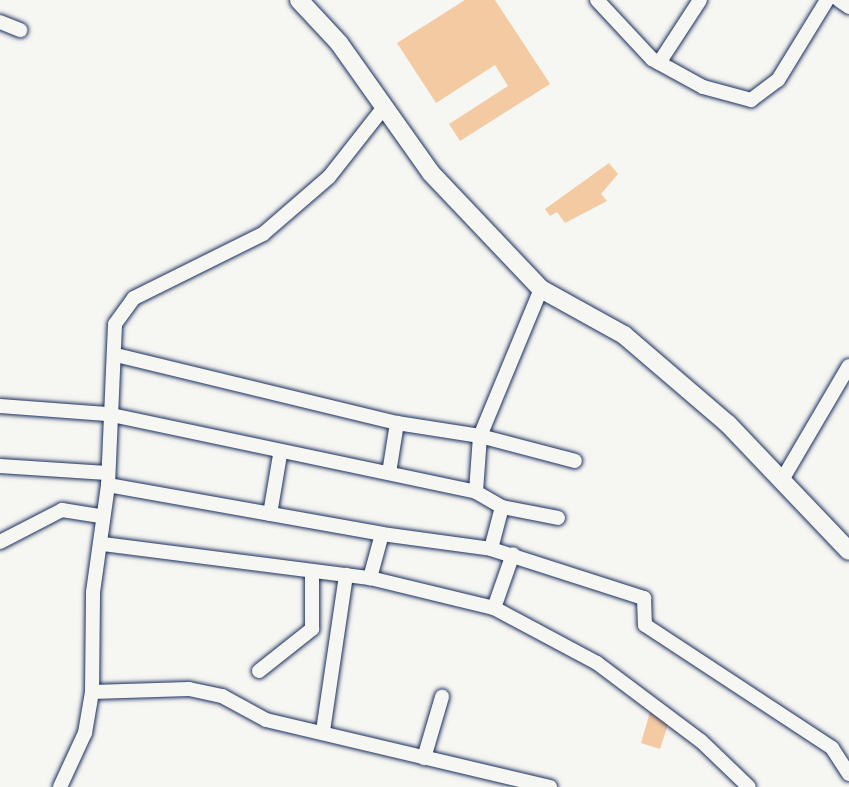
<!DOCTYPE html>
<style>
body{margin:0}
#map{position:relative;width:849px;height:787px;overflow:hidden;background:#f6f6f2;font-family:"Patrick Hand",sans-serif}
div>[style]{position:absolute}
.building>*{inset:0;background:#f4caa3}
.roads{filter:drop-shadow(0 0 2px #1b2f5e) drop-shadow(0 0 2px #1b2f5e)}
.minor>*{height:14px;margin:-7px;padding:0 7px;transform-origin:7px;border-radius:7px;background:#f6f6f2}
.tertiary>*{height:18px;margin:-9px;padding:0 9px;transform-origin:9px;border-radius:9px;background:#f6f6f2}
span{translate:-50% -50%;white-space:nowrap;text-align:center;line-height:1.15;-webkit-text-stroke:5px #f6f6f2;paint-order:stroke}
</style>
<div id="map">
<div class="building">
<div style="clip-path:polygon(465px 0,495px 0,550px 84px,460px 141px,449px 124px,508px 86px,495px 65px,436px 103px,397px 43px)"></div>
<div style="clip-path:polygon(609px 163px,618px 174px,601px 194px,607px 201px,565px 223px,557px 212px,550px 216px,545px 209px)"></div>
<div style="clip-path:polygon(650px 712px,670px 718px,660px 749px,641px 743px)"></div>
</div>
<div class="roads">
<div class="minor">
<div style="left:597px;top:0;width:81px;rotate:47deg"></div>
<div style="left:652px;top:59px;width:58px;rotate:28.8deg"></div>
<div style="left:703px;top:87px;width:50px;rotate:15.2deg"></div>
<div style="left:751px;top:100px;width:34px;rotate:-37deg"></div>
<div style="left:778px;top:80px;width:94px;rotate:-58.5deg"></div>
<div style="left:839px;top:0;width:12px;rotate:35deg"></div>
<div style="left:0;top:22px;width:22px;rotate:22deg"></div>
<div style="left:659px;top:63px;width:75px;rotate:-56.9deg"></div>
<div style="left:541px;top:289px;width:159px;rotate:112.5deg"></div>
<div style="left:480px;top:436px;width:98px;rotate:14.7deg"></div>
<div style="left:116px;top:355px;width:289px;rotate:13.6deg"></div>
<div style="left:397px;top:423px;width:84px;rotate:8.9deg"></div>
<div style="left:480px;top:436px;width:56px;rotate:94.1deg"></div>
<div style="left:476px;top:492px;width:30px;rotate:30deg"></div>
<div style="left:502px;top:507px;width:57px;rotate:11.1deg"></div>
<div style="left:0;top:406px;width:107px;rotate:4.3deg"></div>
<div style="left:107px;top:414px;width:377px;rotate:11.9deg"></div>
<div style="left:0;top:466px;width:107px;rotate:3.7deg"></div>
<div style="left:389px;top:473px;width:51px;rotate:-80.9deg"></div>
<div style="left:782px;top:480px;width:132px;rotate:-59.6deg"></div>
<div style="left:108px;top:485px;width:278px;rotate:10.1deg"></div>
<div style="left:382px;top:534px;width:46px;rotate:105.3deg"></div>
<div style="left:370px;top:578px;width:128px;rotate:13.6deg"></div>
<div style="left:494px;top:608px;width:117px;rotate:28.1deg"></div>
<div style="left:597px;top:663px;width:130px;rotate:36.9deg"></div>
<div style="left:701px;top:741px;width:66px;rotate:43.8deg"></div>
<div style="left:502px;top:507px;width:43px;rotate:104.7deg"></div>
<div style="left:491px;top:549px;width:161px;rotate:17.8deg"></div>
<div style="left:644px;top:598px;width:27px;rotate:88deg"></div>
<div style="left:645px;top:625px;width:224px;rotate:33.3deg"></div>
<div style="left:832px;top:748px;width:31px;rotate:57deg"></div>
<div style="left:270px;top:514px;width:60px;rotate:-80.4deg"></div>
<div style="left:382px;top:534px;width:110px;rotate:7.8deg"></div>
<div style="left:0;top:542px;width:70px;rotate:-27.3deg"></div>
<div style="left:62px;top:510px;width:39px;rotate:9deg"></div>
<div style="left:103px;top:544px;width:269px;rotate:7.3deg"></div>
<div style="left:494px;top:608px;width:57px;rotate:-70.6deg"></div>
<div style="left:259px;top:671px;width:68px;rotate:-38.4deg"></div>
<div style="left:312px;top:629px;width:58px;rotate:-90deg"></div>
<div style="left:92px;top:692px;width:100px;rotate:-89.4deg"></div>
<div style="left:93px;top:592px;width:108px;rotate:-82deg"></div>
<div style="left:108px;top:485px;width:161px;rotate:-87.5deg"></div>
<div style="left:115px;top:324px;width:32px;rotate:-54deg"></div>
<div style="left:134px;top:298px;width:144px;rotate:-26.4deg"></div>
<div style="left:263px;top:234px;width:87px;rotate:-40.8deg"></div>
<div style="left:329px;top:177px;width:89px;rotate:-51.8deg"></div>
<div style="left:323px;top:731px;width:158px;rotate:-81.6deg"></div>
<div style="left:424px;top:758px;width:64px;rotate:-73.6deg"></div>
<div style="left:60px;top:787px;width:60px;rotate:-65.2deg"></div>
<div style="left:85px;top:733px;width:42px;rotate:-80.3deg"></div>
<div style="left:92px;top:692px;width:97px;rotate:-1.8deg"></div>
<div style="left:189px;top:689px;width:34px;rotate:12deg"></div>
<div style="left:222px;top:696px;width:50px;rotate:28.6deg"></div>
<div style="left:266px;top:720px;width:292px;rotate:13.3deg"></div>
</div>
<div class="tertiary">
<div style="left:299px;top:0;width:59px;rotate:47.1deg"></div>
<div style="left:339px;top:43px;width:159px;rotate:54.7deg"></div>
<div style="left:431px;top:173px;width:160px;rotate:46.5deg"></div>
<div style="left:541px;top:289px;width:95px;rotate:29deg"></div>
<div style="left:624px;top:335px;width:137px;rotate:40.6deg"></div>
<div style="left:728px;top:424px;width:175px;rotate:46.4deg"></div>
</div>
</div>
</div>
